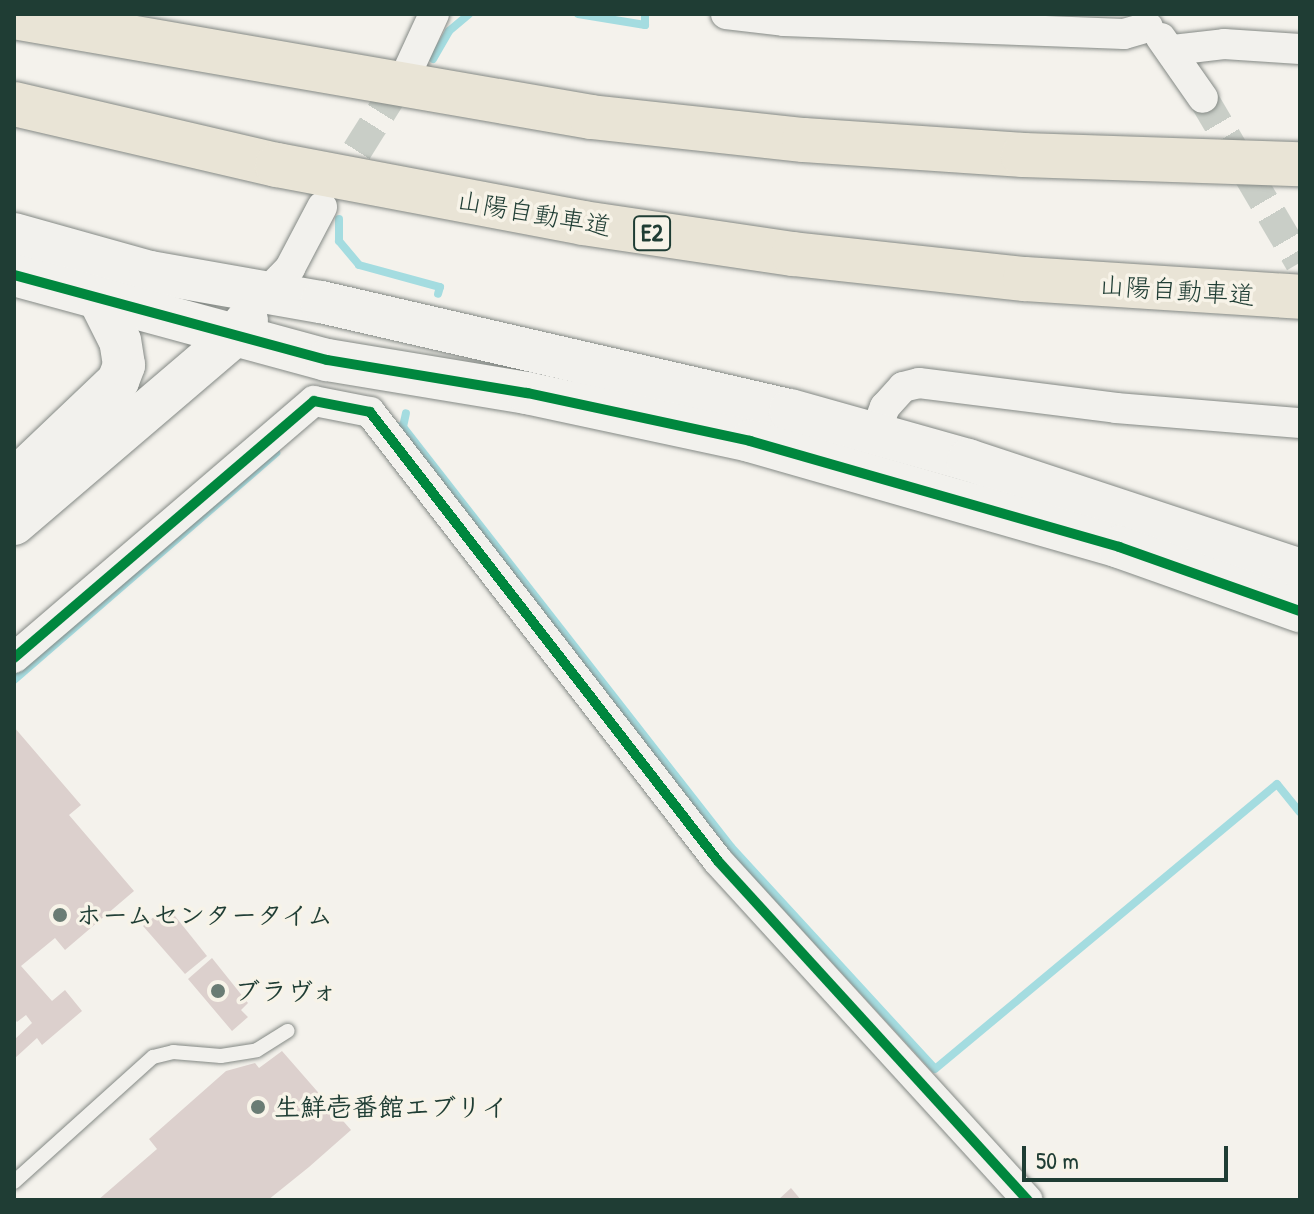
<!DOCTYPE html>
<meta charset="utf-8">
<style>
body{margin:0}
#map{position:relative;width:1314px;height:1214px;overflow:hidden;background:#f4f2ec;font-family:"Patrick Hand","Klee One",sans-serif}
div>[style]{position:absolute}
.stream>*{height:8px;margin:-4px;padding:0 4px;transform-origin:4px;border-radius:4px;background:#a4dce0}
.building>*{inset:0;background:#dcd0cd}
.street-tunnel>*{height:30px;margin-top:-15px;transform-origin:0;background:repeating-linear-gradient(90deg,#c9cec7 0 30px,transparent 0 45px)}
.roads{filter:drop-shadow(0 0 2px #848985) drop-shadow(0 0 2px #848985)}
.lane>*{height:14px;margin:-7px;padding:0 7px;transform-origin:7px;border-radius:7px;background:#f2f1ed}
.street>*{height:30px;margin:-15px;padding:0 15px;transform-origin:15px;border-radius:15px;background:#f2f1ed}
.secondary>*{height:42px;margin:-21px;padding:0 21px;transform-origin:21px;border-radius:21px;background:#f2f1ed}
.highway>*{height:44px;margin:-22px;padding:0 22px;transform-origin:22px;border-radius:22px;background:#e9e4d6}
.cycleway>*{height:10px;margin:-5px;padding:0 5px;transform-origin:5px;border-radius:5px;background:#00873e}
.dots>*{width:22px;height:22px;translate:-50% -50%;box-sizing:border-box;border:4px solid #f7f3e8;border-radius:50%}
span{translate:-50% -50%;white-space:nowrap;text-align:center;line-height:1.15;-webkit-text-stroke:7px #f7f3e8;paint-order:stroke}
.shield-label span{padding:2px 6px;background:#f7f3e8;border:2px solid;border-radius:6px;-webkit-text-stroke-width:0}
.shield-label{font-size:24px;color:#1f3d34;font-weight:700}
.street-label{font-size:26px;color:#1f3d34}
.poi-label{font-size:26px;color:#1f3d34;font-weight:700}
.left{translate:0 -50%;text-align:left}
.frame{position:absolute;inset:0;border:16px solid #1f3d34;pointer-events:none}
.scale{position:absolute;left:1022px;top:1146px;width:206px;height:36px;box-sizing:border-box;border:4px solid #1f3d34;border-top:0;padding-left:10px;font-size:24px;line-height:28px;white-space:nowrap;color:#1f3d34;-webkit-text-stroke:6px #f7f3e8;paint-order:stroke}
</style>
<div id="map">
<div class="stream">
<div style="left:578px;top:14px;width:68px;rotate:9.3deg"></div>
<div style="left:645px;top:25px;width:9px;rotate:-90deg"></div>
<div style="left:433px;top:59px;width:32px;rotate:-60deg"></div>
<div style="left:449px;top:31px;width:26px;rotate:-40deg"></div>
<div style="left:339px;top:219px;width:22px;rotate:90deg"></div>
<div style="left:339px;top:241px;width:31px;rotate:50deg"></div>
<div style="left:359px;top:265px;width:84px;rotate:15.2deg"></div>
<div style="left:440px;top:287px;width:7px;rotate:106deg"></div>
<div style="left:395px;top:426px;width:8px;rotate:7deg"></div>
<div style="left:403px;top:427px;width:533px;rotate:52.01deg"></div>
<div style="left:731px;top:847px;width:301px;rotate:47.4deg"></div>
<div style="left:935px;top:1069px;width:445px;rotate:-39.8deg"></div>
<div style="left:1277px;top:784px;width:36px;rotate:51deg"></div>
<div style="left:403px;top:427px;width:14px;rotate:-78deg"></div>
<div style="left:14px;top:680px;width:347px;rotate:-40.9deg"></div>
</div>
<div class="building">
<div style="clip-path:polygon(14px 727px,81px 805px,69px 815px,134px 891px,65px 950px,55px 938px,21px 966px,52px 1001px,65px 990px,82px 1011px,42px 1045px,37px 1038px,14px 1059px,14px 1040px,32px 1023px,26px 1015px,17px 1022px,14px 1019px)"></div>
<div style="clip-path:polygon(167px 906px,207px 956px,185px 974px,143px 926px)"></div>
<div style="clip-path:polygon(212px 958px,248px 1003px,241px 1010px,248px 1017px,232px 1031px,188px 979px)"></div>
<div style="clip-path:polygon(282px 1051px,351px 1130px,309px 1167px,268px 1200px,98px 1200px,157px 1149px,149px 1139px,226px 1071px,255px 1063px,259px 1068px)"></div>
<div style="clip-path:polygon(791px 1188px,801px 1200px,778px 1200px)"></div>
</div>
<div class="street-tunnel">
<div style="left:1203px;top:98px;width:191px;rotate:59.5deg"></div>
<div style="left:333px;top:189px;width:139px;rotate:-57.9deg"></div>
</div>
<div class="roads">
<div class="lane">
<div style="left:14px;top:1182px;width:187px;rotate:-42deg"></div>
<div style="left:153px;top:1057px;width:21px;rotate:-14deg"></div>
<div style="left:173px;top:1052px;width:48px;rotate:4.8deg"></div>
<div style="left:221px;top:1056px;width:36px;rotate:-9deg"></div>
<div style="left:257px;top:1050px;width:36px;rotate:-32deg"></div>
</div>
<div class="street">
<div style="left:726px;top:14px;width:58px;rotate:6.9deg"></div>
<div style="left:784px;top:21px;width:340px;rotate:2.2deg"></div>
<div style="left:1124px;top:34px;width:25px;rotate:-16deg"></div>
<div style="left:1161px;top:38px;width:73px;rotate:55deg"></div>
<div style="left:1173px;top:50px;width:51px;rotate:-6.7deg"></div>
<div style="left:1224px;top:44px;width:76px;rotate:3.8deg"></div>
<div style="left:410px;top:66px;width:57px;rotate:-65.2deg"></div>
<div style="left:266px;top:293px;width:35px;rotate:-46deg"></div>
<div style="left:290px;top:268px;width:69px;rotate:-62.3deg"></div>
<div style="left:875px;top:434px;width:29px;rotate:-70deg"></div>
<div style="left:885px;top:407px;width:27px;rotate:-48deg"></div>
<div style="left:903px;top:387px;width:16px;rotate:-14deg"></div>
<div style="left:919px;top:383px;width:199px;rotate:7.2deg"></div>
<div style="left:1116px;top:408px;width:185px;rotate:4.7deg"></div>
<div style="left:14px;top:658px;width:395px;rotate:-40.6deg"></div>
<div style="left:314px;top:401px;width:57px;rotate:11.1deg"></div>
<div style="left:370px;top:412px;width:568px;rotate:52.22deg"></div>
<div style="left:718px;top:861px;width:459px;rotate:47.6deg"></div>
</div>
<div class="secondary">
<div style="left:14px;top:234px;width:141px;rotate:15.6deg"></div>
<div style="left:150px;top:272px;width:174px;rotate:10deg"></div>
<div style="left:321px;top:302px;width:481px;rotate:13deg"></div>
<div style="left:790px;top:410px;width:185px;rotate:15.7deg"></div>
<div style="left:968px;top:460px;width:350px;rotate:18.3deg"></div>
<div style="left:14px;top:275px;width:324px;rotate:15.2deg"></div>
<div style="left:327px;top:360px;width:203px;rotate:9.4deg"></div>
<div style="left:527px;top:393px;width:228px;rotate:12.1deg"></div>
<div style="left:750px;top:441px;width:384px;rotate:16deg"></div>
<div style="left:1119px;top:547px;width:192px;rotate:19.5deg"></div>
<div style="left:14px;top:480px;width:144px;rotate:-43.6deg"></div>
<div style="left:118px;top:381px;width:17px;rotate:-69deg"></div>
<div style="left:124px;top:365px;width:24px;rotate:-99deg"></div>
<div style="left:120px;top:341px;width:47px;rotate:-116.6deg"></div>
<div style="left:14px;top:524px;width:291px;rotate:-40.5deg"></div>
<div style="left:235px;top:335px;width:19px;rotate:-51deg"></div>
</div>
<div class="highway">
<div style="left:14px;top:17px;width:586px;rotate:9.83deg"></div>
<div style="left:591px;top:117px;width:214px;rotate:6.2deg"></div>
<div style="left:804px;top:140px;width:220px;rotate:3.9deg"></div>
<div style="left:1023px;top:155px;width:277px;rotate:1.9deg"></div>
<div style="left:14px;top:104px;width:270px;rotate:13.1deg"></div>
<div style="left:277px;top:165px;width:311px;rotate:10.7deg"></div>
<div style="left:583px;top:223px;width:212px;rotate:8.4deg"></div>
<div style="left:793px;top:254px;width:233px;rotate:6.2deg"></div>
<div style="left:1025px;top:279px;width:276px;rotate:3.7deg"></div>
</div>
</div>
<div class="cycleway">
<div style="left:14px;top:275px;width:324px;rotate:15.2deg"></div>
<div style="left:327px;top:360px;width:203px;rotate:9.4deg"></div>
<div style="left:527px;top:393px;width:228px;rotate:12.1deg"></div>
<div style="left:750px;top:441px;width:384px;rotate:16deg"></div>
<div style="left:1119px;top:547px;width:192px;rotate:19.5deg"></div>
<div style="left:14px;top:658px;width:395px;rotate:-40.6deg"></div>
<div style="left:314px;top:401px;width:57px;rotate:11.1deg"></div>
<div style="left:370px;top:412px;width:568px;rotate:52.22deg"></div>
<div style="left:718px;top:861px;width:459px;rotate:47.6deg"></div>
</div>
<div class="dots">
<div style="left:60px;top:915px;background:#6a7c74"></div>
<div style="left:218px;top:991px;background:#6a7c74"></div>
<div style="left:258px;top:1107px;background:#6a7c74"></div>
</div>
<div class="shield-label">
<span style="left:652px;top:233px">E2</span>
</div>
<div class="street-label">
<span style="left:534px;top:213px;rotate:10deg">山陽自動車道</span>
<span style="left:1177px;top:290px;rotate:4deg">山陽自動車道</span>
</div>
<div class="poi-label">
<span class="left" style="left:76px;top:915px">ホームセンタータイム</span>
<span class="left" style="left:234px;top:991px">ブラヴォ</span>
<span class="left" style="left:274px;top:1107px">生鮮壱番館エブリイ</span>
</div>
<div class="frame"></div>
<div class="scale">50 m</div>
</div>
